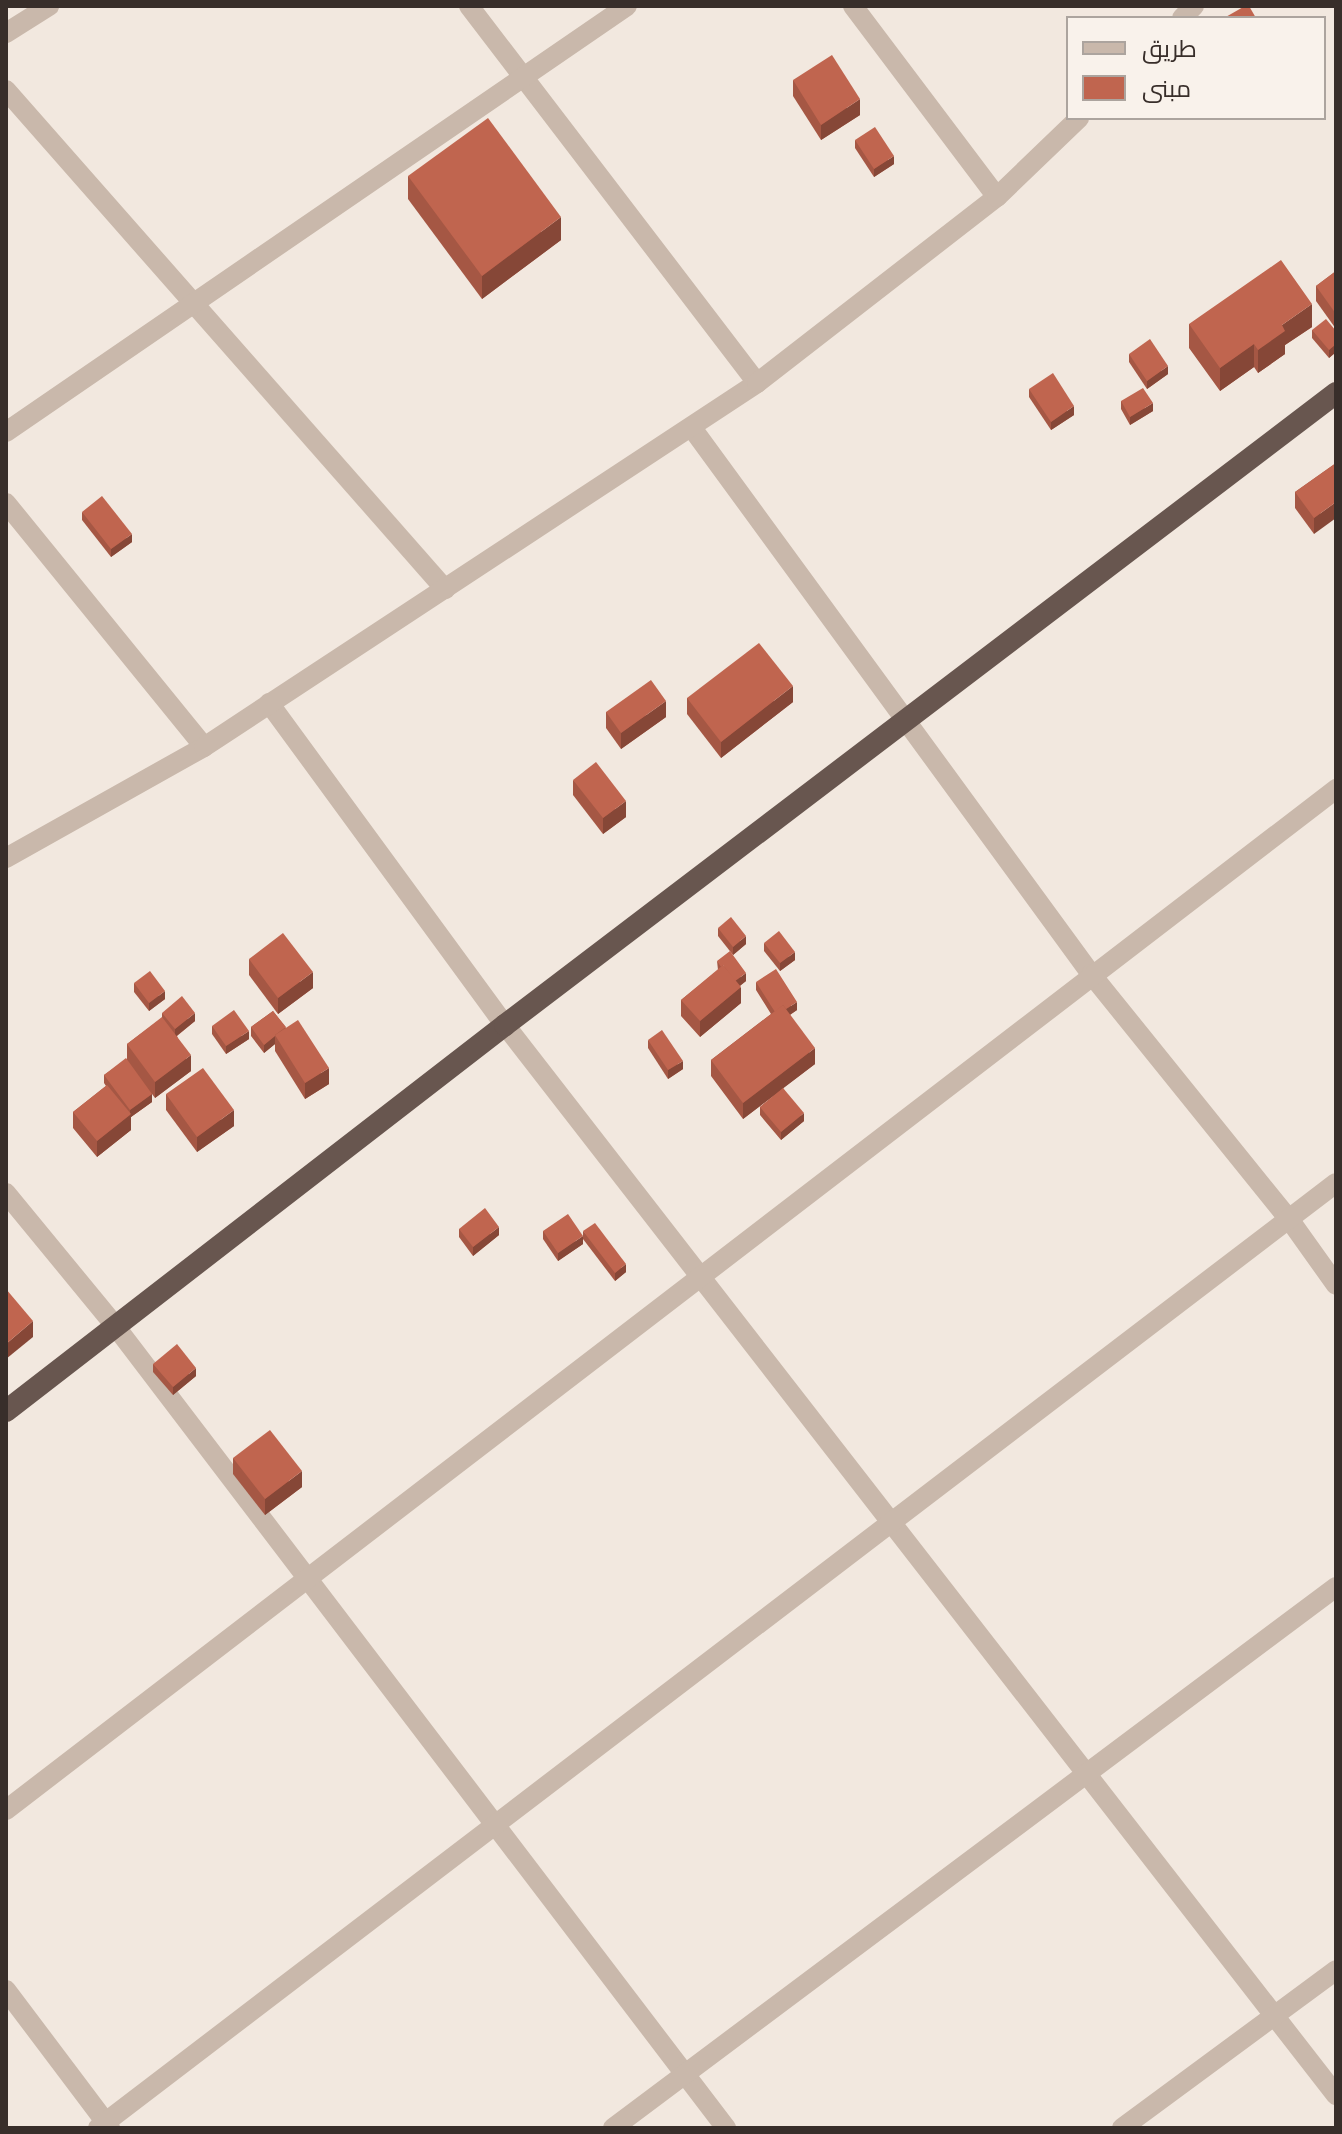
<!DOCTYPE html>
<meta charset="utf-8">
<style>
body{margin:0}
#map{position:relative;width:1342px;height:2134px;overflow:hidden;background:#f2e8df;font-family:Signika,Cairo,sans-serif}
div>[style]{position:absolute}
.minor>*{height:20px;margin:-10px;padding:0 10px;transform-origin:10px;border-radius:10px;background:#c9b8ab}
.trunk>*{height:22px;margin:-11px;padding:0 11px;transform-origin:11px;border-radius:11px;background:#68564f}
.wall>*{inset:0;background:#a55744}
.shaded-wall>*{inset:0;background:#864737}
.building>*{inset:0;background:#c0654f}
span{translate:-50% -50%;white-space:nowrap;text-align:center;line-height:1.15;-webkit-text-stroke:6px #f9f2eb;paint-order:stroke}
.frame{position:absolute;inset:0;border:8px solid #382e2a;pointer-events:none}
.legend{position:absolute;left:1066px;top:16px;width:260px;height:104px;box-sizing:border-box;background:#f9f2eb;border:2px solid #aca49e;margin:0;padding:10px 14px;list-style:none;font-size:24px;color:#382e2a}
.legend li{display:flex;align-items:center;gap:16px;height:40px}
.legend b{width:40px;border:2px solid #aca49e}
</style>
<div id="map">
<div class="minor">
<div style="left:469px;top:6px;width:474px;rotate:52.6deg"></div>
<div style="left:853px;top:6px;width:239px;rotate:53deg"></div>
<div style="left:1182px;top:18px;width:17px;rotate:-45deg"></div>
<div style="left:6px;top:33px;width:51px;rotate:-32.1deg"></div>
<div style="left:6px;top:90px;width:665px;rotate:48.66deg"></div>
<div style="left:692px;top:428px;width:676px;rotate:53.84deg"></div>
<div style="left:1091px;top:974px;width:315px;rotate:51.1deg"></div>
<div style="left:1289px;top:1219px;width:81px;rotate:54.5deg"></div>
<div style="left:6px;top:432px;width:753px;rotate:-34.45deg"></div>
<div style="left:6px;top:503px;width:314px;rotate:50.9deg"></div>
<div style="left:269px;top:703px;width:399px;rotate:53.8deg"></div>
<div style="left:505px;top:1025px;width:1355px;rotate:52.17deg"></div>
<div style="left:6px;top:858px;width:227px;rotate:-29.3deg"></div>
<div style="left:204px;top:747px;width:662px;rotate:-33.35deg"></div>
<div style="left:757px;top:383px;width:304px;rotate:-37.8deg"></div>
<div style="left:997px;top:197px;width:114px;rotate:-43.9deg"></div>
<div style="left:6px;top:1193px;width:173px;rotate:50.6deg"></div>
<div style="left:116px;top:1327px;width:1007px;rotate:52.71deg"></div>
<div style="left:6px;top:1810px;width:1677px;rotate:-37.51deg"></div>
<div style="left:6px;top:1990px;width:173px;rotate:53deg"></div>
<div style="left:98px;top:2128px;width:1557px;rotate:-37.36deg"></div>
<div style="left:613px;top:2128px;width:903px;rotate:-36.81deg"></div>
<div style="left:1122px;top:2128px;width:266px;rotate:-36.4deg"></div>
</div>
<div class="trunk">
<div style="left:6px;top:1411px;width:631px;rotate:-37.72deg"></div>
<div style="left:505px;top:1025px;width:1044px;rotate:-37.25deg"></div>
</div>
<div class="wall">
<div style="clip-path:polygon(793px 80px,860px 115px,821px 140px,793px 96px)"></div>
<div style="clip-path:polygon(855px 140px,894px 164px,874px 177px,855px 148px)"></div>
<div style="clip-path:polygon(408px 176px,561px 240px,482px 299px,408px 199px)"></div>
<div style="clip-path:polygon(1336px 271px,1336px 329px,1316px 301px,1316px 286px)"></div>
<div style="clip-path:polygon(1189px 324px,1312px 327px,1285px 345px,1285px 354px,1258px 373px,1254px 367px,1220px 391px,1189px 348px)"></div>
<div style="clip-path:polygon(1312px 330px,1336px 331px,1336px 352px,1329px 358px,1312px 338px)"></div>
<div style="clip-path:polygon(1129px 354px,1168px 374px,1147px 389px,1129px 362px)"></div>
<div style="clip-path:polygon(1029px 389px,1074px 415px,1051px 430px,1029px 397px)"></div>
<div style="clip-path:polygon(1121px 401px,1153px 411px,1130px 425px,1121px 409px)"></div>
<div style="clip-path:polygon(1336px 463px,1314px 534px,1295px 508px,1295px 492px)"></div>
<div style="clip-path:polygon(82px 512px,132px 542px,111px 557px,82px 520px)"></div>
<div style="clip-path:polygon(687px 698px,793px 702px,721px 758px,687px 714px)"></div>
<div style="clip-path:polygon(606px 712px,666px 717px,621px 749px,606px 728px)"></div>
<div style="clip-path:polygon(573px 780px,626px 817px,603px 834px,573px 795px)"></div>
<div style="clip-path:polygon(718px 928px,746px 944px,733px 955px,718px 936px)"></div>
<div style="clip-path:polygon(764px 943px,795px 960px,780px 971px,764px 951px)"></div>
<div style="clip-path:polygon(249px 959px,313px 988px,278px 1014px,249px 975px)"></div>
<div style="clip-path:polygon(717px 961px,746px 981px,740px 986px,741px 1003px,700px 1037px,681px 1016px,681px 1000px,718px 970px)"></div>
<div style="clip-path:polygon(756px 982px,797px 1010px,790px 1015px,815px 1064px,783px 1088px,804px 1121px,781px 1140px,760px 1115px,760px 1107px,776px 1094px,743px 1119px,711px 1076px,711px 1060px,771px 1014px,756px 990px)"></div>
<div style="clip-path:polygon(134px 983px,165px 999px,149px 1011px,134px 992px)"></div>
<div style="clip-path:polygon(273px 1011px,329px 1084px,305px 1099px,275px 1051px,275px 1044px,264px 1053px,251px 1036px,251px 1027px)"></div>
<div style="clip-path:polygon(162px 1013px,195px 1021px,177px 1036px,191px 1071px,155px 1098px,152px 1094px,152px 1102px,131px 1117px,131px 1130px,97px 1157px,73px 1128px,73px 1112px,106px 1086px,104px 1083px,104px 1075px,127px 1059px,127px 1044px,162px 1018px)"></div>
<div style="clip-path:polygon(212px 1026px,249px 1039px,226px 1054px,212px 1034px)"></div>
<div style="clip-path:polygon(648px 1040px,683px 1069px,668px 1079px,648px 1048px)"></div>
<div style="clip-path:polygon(166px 1094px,234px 1126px,197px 1152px,166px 1110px)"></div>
<div style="clip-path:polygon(459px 1229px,499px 1235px,473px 1256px,459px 1237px)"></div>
<div style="clip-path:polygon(543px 1231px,583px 1244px,558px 1261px,543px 1239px)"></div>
<div style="clip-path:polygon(583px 1231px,626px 1272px,615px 1281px,583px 1239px)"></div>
<div style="clip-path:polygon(153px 1364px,196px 1376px,173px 1395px,153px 1372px)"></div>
<div style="clip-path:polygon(233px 1458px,302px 1487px,265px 1515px,233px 1474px)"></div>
</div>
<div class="shaded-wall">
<div style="clip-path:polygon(860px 99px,860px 115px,821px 140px,821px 125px)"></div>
<div style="clip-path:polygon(894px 156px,894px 164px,874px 177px,874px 169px)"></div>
<div style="clip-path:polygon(561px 217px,561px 240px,482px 299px,482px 276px)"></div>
<div style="clip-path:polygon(1312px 304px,1312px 327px,1285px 345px,1285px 354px,1258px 373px,1258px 350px,1282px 325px)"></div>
<div style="clip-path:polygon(1254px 344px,1254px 367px,1220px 391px,1220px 368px)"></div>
<div style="clip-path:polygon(1336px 344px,1336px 352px,1329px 358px,1329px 350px)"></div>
<div style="clip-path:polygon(1168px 366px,1168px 374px,1147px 389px,1147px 381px)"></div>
<div style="clip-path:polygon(1153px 403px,1153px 411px,1130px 425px,1130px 417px)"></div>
<div style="clip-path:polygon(1074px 406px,1074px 415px,1051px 430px,1051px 422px)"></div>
<div style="clip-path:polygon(1336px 502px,1336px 518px,1314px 534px,1314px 518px)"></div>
<div style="clip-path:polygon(132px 534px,132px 542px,111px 557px,111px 549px)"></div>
<div style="clip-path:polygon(793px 686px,793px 702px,721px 758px,721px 742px)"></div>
<div style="clip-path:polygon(666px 701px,666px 717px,621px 749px,621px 733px)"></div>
<div style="clip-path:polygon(626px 801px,626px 817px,603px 834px,603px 818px)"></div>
<div style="clip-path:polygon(746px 936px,746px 944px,733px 955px,733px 947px)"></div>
<div style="clip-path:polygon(795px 952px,795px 960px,780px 971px,780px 963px)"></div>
<div style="clip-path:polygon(313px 972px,313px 988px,278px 1014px,278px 998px)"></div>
<div style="clip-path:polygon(746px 973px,746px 981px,734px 990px,734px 982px)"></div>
<div style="clip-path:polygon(741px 987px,741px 1003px,700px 1037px,700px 1021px)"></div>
<div style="clip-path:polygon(165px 991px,165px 999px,149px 1011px,149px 1003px)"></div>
<div style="clip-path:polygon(797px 1002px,797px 1010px,777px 1023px,777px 1015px)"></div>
<div style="clip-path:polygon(195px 1013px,195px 1021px,175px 1037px,175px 1029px)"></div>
<div style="clip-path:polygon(249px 1031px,249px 1039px,226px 1054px,226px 1046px)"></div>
<div style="clip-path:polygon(275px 1036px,275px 1044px,264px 1053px,264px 1045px)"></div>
<div style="clip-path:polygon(815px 1048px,815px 1064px,743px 1119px,743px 1103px)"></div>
<div style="clip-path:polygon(191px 1055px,191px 1071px,155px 1098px,155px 1082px)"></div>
<div style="clip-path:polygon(683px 1061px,683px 1069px,668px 1079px,668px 1070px)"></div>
<div style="clip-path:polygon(329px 1068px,329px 1084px,305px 1099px,305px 1083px)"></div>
<div style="clip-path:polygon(152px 1094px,152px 1102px,131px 1117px,131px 1130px,97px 1157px,97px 1141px,130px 1115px,130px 1110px)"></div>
<div style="clip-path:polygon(234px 1110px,234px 1126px,197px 1152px,197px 1137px)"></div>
<div style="clip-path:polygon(804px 1113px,804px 1121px,781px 1140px,781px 1132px)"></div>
<div style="clip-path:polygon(499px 1227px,499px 1235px,473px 1256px,473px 1247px)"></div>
<div style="clip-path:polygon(583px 1236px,583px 1244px,558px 1261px,558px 1253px)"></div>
<div style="clip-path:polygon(626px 1264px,626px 1272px,615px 1281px,615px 1273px)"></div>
<div style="clip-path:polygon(33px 1321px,33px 1337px,6px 1359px,6px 1344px)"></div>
<div style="clip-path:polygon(196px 1368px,196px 1376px,173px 1395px,173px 1387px)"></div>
<div style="clip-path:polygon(302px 1471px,302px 1487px,265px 1515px,265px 1499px)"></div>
</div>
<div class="building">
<div style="clip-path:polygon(1245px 6px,1249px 6px,1256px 18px,1224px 18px)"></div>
<div style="clip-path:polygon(832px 55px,860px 99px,821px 125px,793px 80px)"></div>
<div style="clip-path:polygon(488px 118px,561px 217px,482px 276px,408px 176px)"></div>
<div style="clip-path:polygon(875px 127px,894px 156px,874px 169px,855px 140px)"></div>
<div style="clip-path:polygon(1281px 260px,1312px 304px,1282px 325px,1285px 331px,1258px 350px,1254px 344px,1220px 368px,1189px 324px)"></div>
<div style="clip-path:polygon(1336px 271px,1336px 314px,1316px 286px)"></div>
<div style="clip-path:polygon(1326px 319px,1336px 331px,1336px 344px,1329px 350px,1312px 330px)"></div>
<div style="clip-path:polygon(1150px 339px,1168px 366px,1147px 381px,1129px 354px)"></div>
<div style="clip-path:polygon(1053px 373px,1074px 406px,1051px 422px,1029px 389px)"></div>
<div style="clip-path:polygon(1143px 388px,1153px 403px,1130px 417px,1121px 401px)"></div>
<div style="clip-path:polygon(1336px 463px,1336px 502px,1314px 518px,1295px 492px)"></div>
<div style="clip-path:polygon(102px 496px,132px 534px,111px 549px,82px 512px)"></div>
<div style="clip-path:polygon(759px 643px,793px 686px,721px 742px,687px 698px)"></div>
<div style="clip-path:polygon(651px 680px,666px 701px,621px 733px,606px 712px)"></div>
<div style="clip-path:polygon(596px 762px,626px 801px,603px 818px,573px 780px)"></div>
<div style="clip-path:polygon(731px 917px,746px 936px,733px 947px,718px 928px)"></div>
<div style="clip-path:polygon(779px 931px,795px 952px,780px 963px,764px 943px)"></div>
<div style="clip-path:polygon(283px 933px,313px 972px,278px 998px,249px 959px)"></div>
<div style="clip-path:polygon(730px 951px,746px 973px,735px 981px,723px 965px,721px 967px,717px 961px)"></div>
<div style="clip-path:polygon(723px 965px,741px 987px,700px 1021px,681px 1000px)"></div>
<div style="clip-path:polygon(776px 969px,797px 1002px,786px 1009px,783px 1005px,775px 1012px,756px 982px)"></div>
<div style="clip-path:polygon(150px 971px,165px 991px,149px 1003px,134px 983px)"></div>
<div style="clip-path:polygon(182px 996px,195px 1013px,175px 1029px,162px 1013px)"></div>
<div style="clip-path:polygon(783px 1005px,815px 1048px,743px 1103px,711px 1060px)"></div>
<div style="clip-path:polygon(234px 1010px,249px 1031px,226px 1046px,212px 1026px)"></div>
<div style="clip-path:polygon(273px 1011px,286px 1027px,275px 1035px,275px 1036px,264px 1045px,251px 1027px)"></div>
<div style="clip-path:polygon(162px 1017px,191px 1055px,155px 1082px,127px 1044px)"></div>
<div style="clip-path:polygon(298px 1020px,329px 1068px,305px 1083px,275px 1035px)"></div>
<div style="clip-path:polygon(662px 1030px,683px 1061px,668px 1070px,648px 1040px)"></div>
<div style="clip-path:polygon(126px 1058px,152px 1094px,130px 1110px,104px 1075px)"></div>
<div style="clip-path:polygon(203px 1068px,234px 1110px,197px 1137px,166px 1094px)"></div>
<div style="clip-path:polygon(107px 1085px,131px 1114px,97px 1141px,73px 1112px)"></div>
<div style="clip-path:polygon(783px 1088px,804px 1113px,781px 1132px,760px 1107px)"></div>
<div style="clip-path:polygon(485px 1208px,499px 1227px,473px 1247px,459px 1229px)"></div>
<div style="clip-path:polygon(568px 1214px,583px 1236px,558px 1253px,543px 1231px)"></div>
<div style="clip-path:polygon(595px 1223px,626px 1264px,615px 1273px,583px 1231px)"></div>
<div style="clip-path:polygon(6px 1289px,33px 1321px,6px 1344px)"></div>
<div style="clip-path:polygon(177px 1344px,196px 1368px,173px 1387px,153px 1364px)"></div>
<div style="clip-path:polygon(270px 1430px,302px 1471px,265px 1499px,233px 1458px)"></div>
</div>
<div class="frame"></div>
<ul class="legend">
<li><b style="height:10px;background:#c9b8ab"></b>طريق</li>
<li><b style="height:22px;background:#c0654f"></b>مبنى</li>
</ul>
</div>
